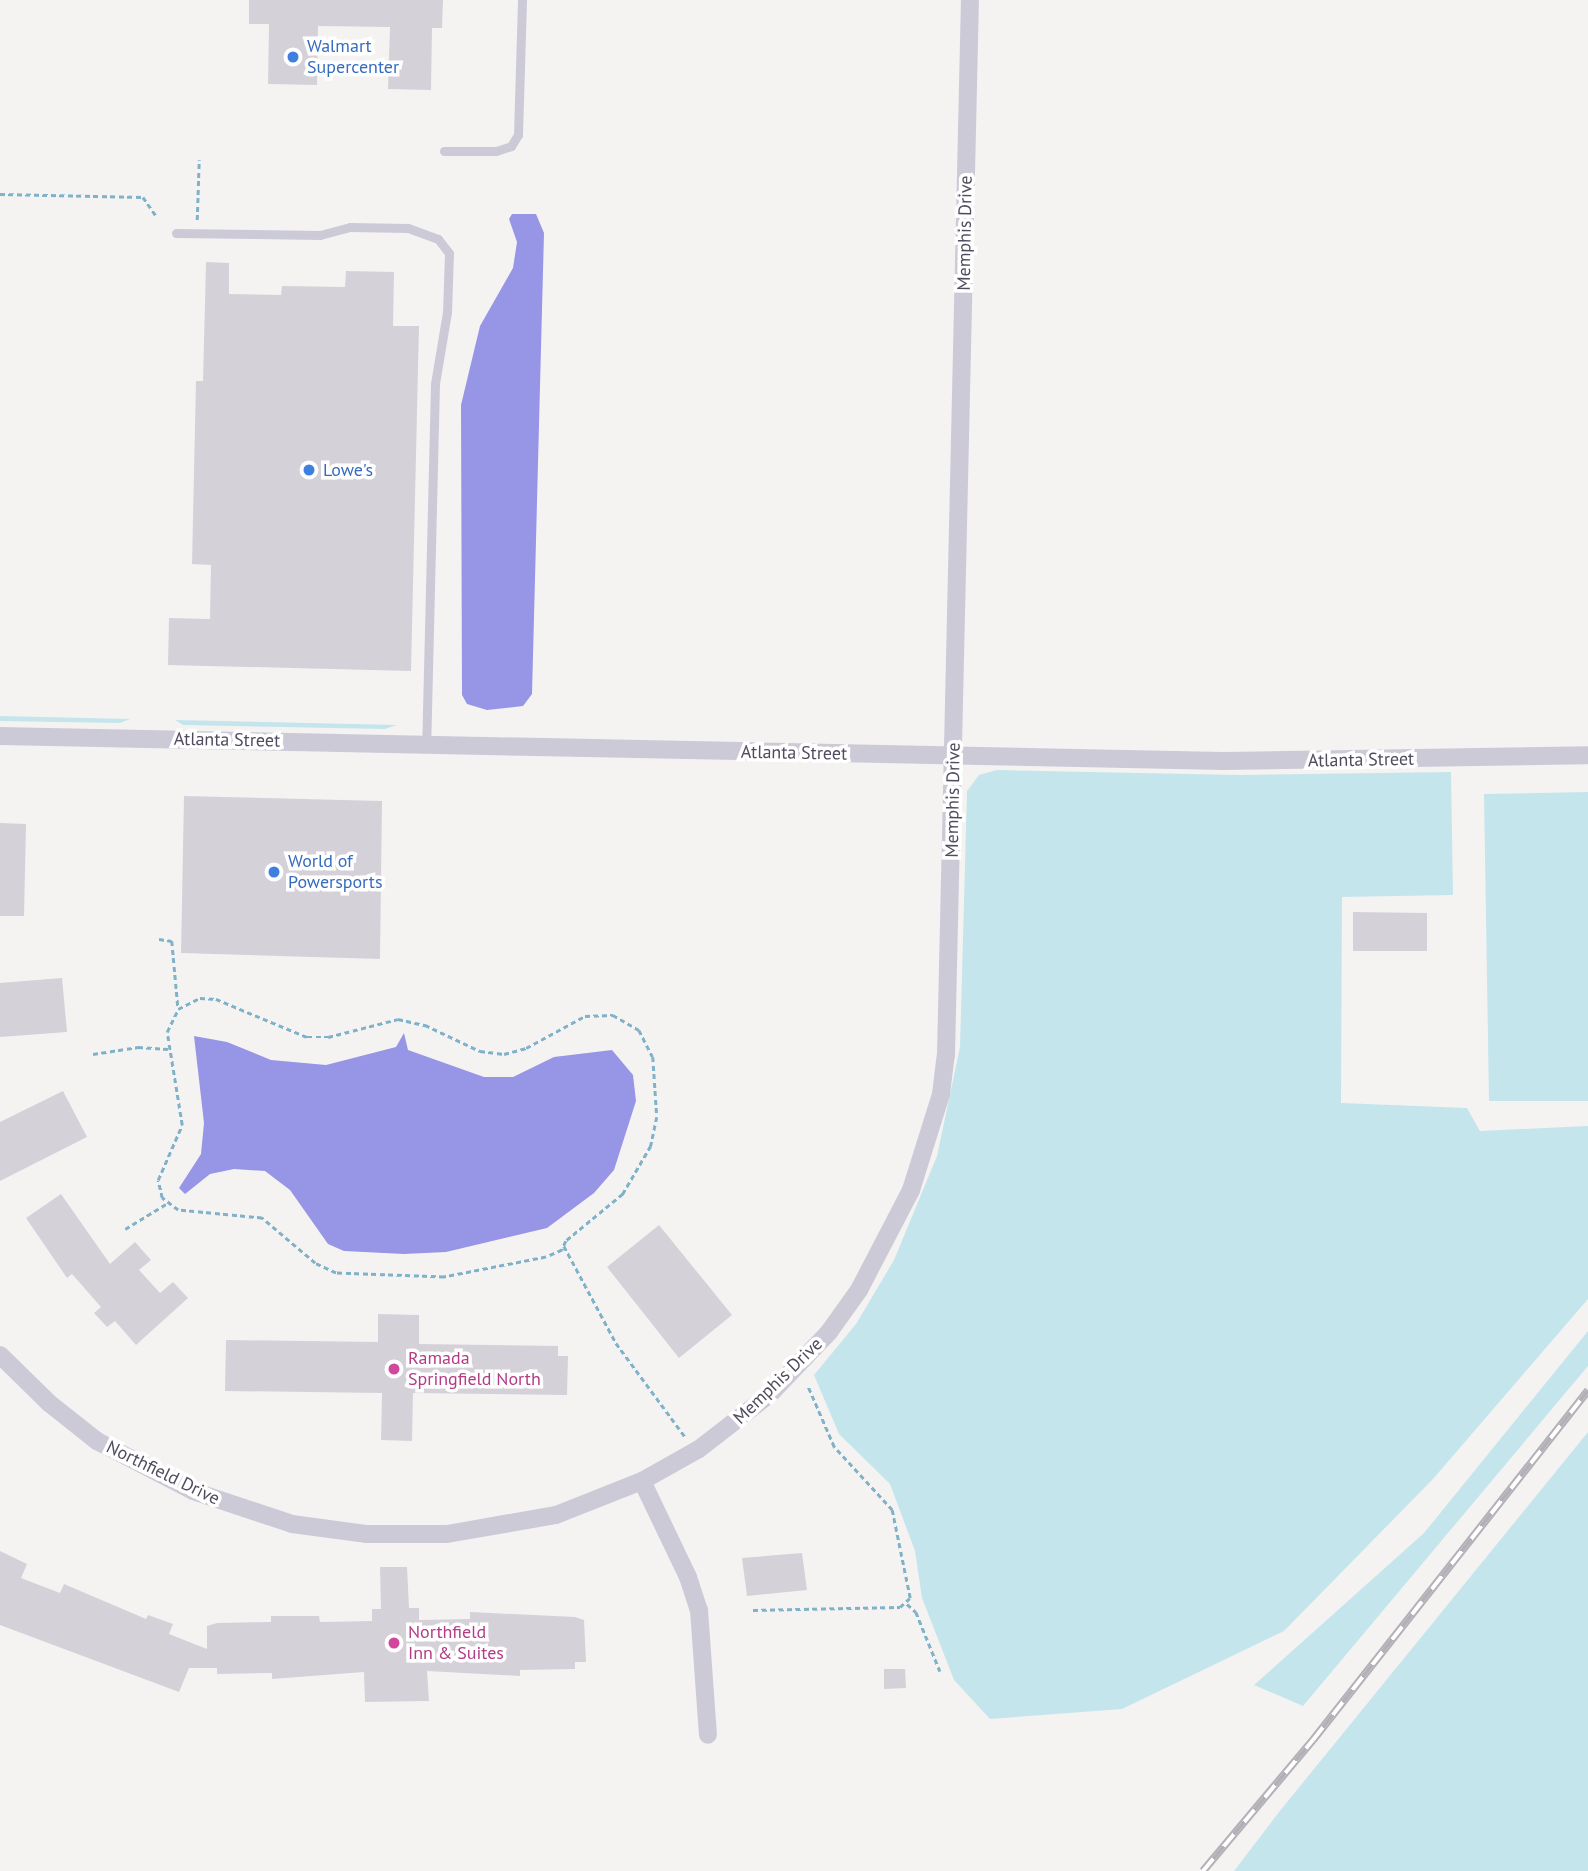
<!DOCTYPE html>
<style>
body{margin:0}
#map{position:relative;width:1588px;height:1871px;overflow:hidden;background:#f4f3f2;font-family:"PT Sans",sans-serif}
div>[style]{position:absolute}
.green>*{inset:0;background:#c5e5ed}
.water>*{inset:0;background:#9695e6}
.building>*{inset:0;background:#d5d1d9}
.path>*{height:2.5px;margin-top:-1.25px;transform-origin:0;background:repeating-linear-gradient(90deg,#7fb2c9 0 5px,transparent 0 8.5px)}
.lane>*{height:9px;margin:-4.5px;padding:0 4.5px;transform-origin:4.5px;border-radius:4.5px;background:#cdcad8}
.street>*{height:18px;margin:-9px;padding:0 9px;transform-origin:9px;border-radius:9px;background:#cdcad8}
.rail>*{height:8px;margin-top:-4px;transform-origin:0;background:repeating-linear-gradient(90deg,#fff 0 16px,#b3b0b7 0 32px);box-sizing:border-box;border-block:2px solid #b3b0b7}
.dots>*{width:19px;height:19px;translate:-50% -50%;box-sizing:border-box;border:4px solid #fff;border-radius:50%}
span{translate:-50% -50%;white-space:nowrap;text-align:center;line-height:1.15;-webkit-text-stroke:7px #fff;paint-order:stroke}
.shop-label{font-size:18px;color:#366cbe}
.left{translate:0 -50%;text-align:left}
.street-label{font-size:18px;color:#504b5e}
.hotel-label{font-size:18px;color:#b23c85}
</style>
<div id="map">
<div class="green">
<div style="clip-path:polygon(0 716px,130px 719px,120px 723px,0 721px)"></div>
<div style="clip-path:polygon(175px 720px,397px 725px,385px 729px,183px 725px)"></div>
<div style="clip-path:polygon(997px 770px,1240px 775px,1451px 772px,1453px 895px,1342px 897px,1341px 1103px,1467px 1108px,1480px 1131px,1588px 1126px,1588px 1299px,1433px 1479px,1284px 1631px,1122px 1709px,990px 1719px,954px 1680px,922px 1598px,915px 1551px,890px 1484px,839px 1434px,814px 1375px,856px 1324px,894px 1260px,937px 1156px,960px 1047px,967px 791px,979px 775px)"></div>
<div style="clip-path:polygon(1588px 792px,1588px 1101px,1489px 1101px,1484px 794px)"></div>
<div style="clip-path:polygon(1588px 1331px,1588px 1366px,1303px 1706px,1254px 1685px,1424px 1533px)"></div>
<div style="clip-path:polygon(1588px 1432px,1588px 1871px,1234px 1871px,1279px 1812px)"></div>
</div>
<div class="water">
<div style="clip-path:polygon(512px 214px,536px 214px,544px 233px,532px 694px,523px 706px,487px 710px,467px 704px,462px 695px,461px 405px,480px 326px,513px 268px,517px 242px,509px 219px)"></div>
<div style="clip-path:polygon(404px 1033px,408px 1050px,484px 1077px,513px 1077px,554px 1057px,612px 1050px,633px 1075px,636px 1101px,614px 1170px,594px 1193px,547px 1228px,446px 1252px,404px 1254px,344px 1251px,328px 1244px,290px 1190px,265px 1171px,234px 1169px,210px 1174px,185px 1194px,179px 1188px,201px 1154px,204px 1123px,194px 1036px,227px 1042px,271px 1060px,326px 1065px,396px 1047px)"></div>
</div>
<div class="building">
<div style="clip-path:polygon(249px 0,443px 0,442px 28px,432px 28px,431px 90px,388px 89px,390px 27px,318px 26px,317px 85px,268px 84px,269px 24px,249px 24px)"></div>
<div style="clip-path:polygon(206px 262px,229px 263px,229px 294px,281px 295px,282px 286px,345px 287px,346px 271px,394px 272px,393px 326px,419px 326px,411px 671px,168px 665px,169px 618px,210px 619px,211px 565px,192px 564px,196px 381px,203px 381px)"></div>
<div style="clip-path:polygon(184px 796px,382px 801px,380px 959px,181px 953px)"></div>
<div style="clip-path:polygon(0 823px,26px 824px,24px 916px,0 916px)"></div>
<div style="clip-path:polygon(1353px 912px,1427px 913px,1427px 951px,1353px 951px)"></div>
<div style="clip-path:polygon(62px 978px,67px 1032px,0 1037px,0 983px)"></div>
<div style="clip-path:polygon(63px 1091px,87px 1137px,0 1181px,0 1122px)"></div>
<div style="clip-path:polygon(61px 1194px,110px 1264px,135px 1242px,151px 1260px,139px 1270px,160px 1293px,173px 1282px,188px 1298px,136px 1345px,115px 1321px,107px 1327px,94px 1313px,101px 1307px,72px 1274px,67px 1278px,26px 1218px)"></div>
<div style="clip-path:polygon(659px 1225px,732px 1315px,679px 1358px,607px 1267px)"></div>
<div style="clip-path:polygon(378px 1314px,419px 1315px,419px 1344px,558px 1346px,558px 1356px,568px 1356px,567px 1395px,413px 1393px,412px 1441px,381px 1440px,382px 1393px,225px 1391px,226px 1340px,378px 1342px)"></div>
<div style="clip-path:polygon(0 1551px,27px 1564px,21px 1578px,60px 1593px,64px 1584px,146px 1619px,148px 1615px,173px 1624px,169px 1634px,207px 1649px,207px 1626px,217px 1623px,271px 1622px,271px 1616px,319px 1616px,320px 1622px,372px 1621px,372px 1609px,381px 1609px,380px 1567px,407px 1567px,409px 1608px,419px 1608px,419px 1620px,470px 1619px,470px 1612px,575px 1617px,584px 1620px,586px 1662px,575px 1662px,575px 1669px,520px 1670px,520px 1676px,427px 1671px,429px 1701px,365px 1702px,364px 1672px,272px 1679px,272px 1673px,217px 1674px,217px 1668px,189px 1668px,179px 1692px,0 1625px)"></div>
<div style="clip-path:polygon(802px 1553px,807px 1590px,747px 1596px,742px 1558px)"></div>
<div style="clip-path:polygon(884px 1669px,905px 1669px,906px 1688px,884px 1689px)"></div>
</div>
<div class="path">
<div style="left:0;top:194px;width:143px;rotate:1.2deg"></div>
<div style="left:143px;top:197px;width:24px;rotate:55deg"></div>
<div style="left:197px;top:220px;width:60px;rotate:-88.1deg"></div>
<div style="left:159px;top:939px;width:13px;rotate:9deg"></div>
<div style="left:172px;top:941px;width:66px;rotate:84.8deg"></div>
<div style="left:200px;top:998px;width:16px;rotate:4deg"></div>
<div style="left:216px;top:999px;width:99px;rotate:22.7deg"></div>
<div style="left:307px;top:1037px;width:21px"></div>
<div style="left:328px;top:1037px;width:72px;rotate:-14.4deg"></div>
<div style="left:398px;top:1019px;width:28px;rotate:13deg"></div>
<div style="left:425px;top:1025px;width:61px;rotate:25.3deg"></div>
<div style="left:480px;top:1051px;width:24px;rotate:7deg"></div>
<div style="left:504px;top:1054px;width:23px;rotate:-15deg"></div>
<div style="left:526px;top:1048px;width:67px;rotate:-28.5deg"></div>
<div style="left:585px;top:1016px;width:28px;rotate:-2deg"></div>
<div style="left:613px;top:1015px;width:30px;rotate:30deg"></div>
<div style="left:639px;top:1030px;width:30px;rotate:63deg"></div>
<div style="left:653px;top:1057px;width:60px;rotate:86.2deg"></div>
<div style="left:657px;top:1117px;width:30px;rotate:102deg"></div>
<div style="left:651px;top:1146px;width:56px;rotate:120.3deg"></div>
<div style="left:623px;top:1194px;width:74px;rotate:140.5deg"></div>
<div style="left:566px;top:1241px;width:10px;rotate:114deg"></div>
<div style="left:562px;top:1250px;width:17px;rotate:156deg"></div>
<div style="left:546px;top:1257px;width:104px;rotate:168.9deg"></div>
<div style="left:444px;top:1277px;width:108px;rotate:-177.9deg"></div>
<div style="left:336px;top:1273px;width:23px;rotate:-155deg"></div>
<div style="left:315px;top:1263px;width:70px;rotate:-139.7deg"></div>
<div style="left:262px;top:1218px;width:84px;rotate:-174.6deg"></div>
<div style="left:178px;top:1210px;width:20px;rotate:-143deg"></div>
<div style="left:162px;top:1198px;width:18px;rotate:-103deg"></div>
<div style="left:158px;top:1180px;width:60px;rotate:-66.4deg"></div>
<div style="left:182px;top:1125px;width:94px;rotate:-99.2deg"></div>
<div style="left:167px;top:1032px;width:25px;rotate:-64deg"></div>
<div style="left:178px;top:1009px;width:25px;rotate:-27deg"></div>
<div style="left:93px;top:1054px;width:46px;rotate:-8.8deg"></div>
<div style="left:138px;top:1047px;width:30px;rotate:4deg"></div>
<div style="left:125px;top:1229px;width:48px;rotate:-31.4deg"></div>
<div style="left:564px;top:1246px;width:110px;rotate:61.8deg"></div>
<div style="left:616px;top:1343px;width:118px;rotate:53.6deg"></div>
<div style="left:907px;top:1604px;width:12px;rotate:42deg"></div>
<div style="left:916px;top:1612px;width:64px;rotate:67.9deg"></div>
<div style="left:753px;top:1610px;width:147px;rotate:-1.2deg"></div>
<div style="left:900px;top:1607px;width:13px;rotate:-42deg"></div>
<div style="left:910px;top:1598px;width:90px;rotate:-101.6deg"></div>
<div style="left:892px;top:1510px;width:86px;rotate:-132.6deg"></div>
<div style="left:834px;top:1447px;width:65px;rotate:-113.4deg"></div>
</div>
<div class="lane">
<div style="left:444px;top:151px;width:52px"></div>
<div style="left:496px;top:151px;width:16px;rotate:-18deg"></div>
<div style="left:511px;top:146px;width:13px;rotate:-58deg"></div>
<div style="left:518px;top:135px;width:135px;rotate:-88.3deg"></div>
<div style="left:176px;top:233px;width:144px;rotate:0.8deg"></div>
<div style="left:320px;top:235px;width:31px;rotate:-15deg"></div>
<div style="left:350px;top:227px;width:58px;rotate:1deg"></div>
<div style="left:408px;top:228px;width:32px;rotate:20deg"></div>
<div style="left:438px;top:239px;width:18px;rotate:52deg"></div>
<div style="left:449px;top:253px;width:59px;rotate:91.9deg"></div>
<div style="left:447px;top:312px;width:73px;rotate:99.5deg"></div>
<div style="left:435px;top:384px;width:360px;rotate:91.4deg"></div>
</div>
<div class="street">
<div style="left:0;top:736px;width:1224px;rotate:1.17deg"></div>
<div style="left:1224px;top:761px;width:364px;rotate:-0.9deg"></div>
<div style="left:0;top:1355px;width:69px;rotate:44.4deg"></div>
<div style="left:49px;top:1403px;width:61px;rotate:38.4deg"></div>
<div style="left:97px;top:1441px;width:108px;rotate:27.5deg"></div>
<div style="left:193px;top:1491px;width:104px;rotate:18.4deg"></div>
<div style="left:292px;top:1524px;width:76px;rotate:7.6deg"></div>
<div style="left:367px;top:1534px;width:80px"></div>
<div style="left:447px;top:1534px;width:111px;rotate:-9.9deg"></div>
<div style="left:556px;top:1515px;width:92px;rotate:-21.6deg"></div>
<div style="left:642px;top:1481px;width:65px;rotate:-29.3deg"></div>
<div style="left:699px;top:1449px;width:90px;rotate:-37.8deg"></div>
<div style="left:770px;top:1394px;width:86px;rotate:-46.4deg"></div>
<div style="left:829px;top:1332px;width:52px;rotate:-54.5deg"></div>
<div style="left:859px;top:1290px;width:113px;rotate:-62.5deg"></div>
<div style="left:911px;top:1190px;width:101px;rotate:-72.6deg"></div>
<div style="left:941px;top:1094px;width:39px;rotate:-83deg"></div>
<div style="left:946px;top:1055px;width:1055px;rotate:-88.7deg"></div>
<div style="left:642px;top:1481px;width:106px;rotate:64.4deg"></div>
<div style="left:688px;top:1577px;width:35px;rotate:72deg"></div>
<div style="left:699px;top:1610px;width:125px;rotate:85.9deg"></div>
</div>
<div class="rail">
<div style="left:1203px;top:1871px;width:171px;rotate:-50deg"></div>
<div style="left:1313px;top:1740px;width:445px;rotate:-51.8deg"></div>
</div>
<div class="dots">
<div style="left:293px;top:57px;background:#3f7fe0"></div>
<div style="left:309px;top:470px;background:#3f7fe0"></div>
<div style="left:274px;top:872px;background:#3f7fe0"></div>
<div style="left:394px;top:1369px;background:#d1479c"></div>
<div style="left:394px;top:1643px;background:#d1479c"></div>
</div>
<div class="shop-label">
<span class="left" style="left:307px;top:57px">Walmart<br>Supercenter</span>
<span class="left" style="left:323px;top:470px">Lowe's</span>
<span class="left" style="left:288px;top:872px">World of<br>Powersports</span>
</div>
<div class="street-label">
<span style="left:965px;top:233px;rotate:-89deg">Memphis Drive</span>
<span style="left:227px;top:740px;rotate:1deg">Atlanta Street</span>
<span style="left:794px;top:753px;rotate:1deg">Atlanta Street</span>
<span style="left:1361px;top:760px;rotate:-1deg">Atlanta Street</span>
<span style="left:953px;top:800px;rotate:-89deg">Memphis Drive</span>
<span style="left:778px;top:1381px;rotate:-44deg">Memphis Drive</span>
<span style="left:163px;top:1473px;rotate:26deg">Northfield Drive</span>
</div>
<div class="hotel-label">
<span class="left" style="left:408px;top:1369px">Ramada<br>Springfield North</span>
<span class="left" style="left:408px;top:1643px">Northfield<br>Inn &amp; Suites</span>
</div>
</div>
